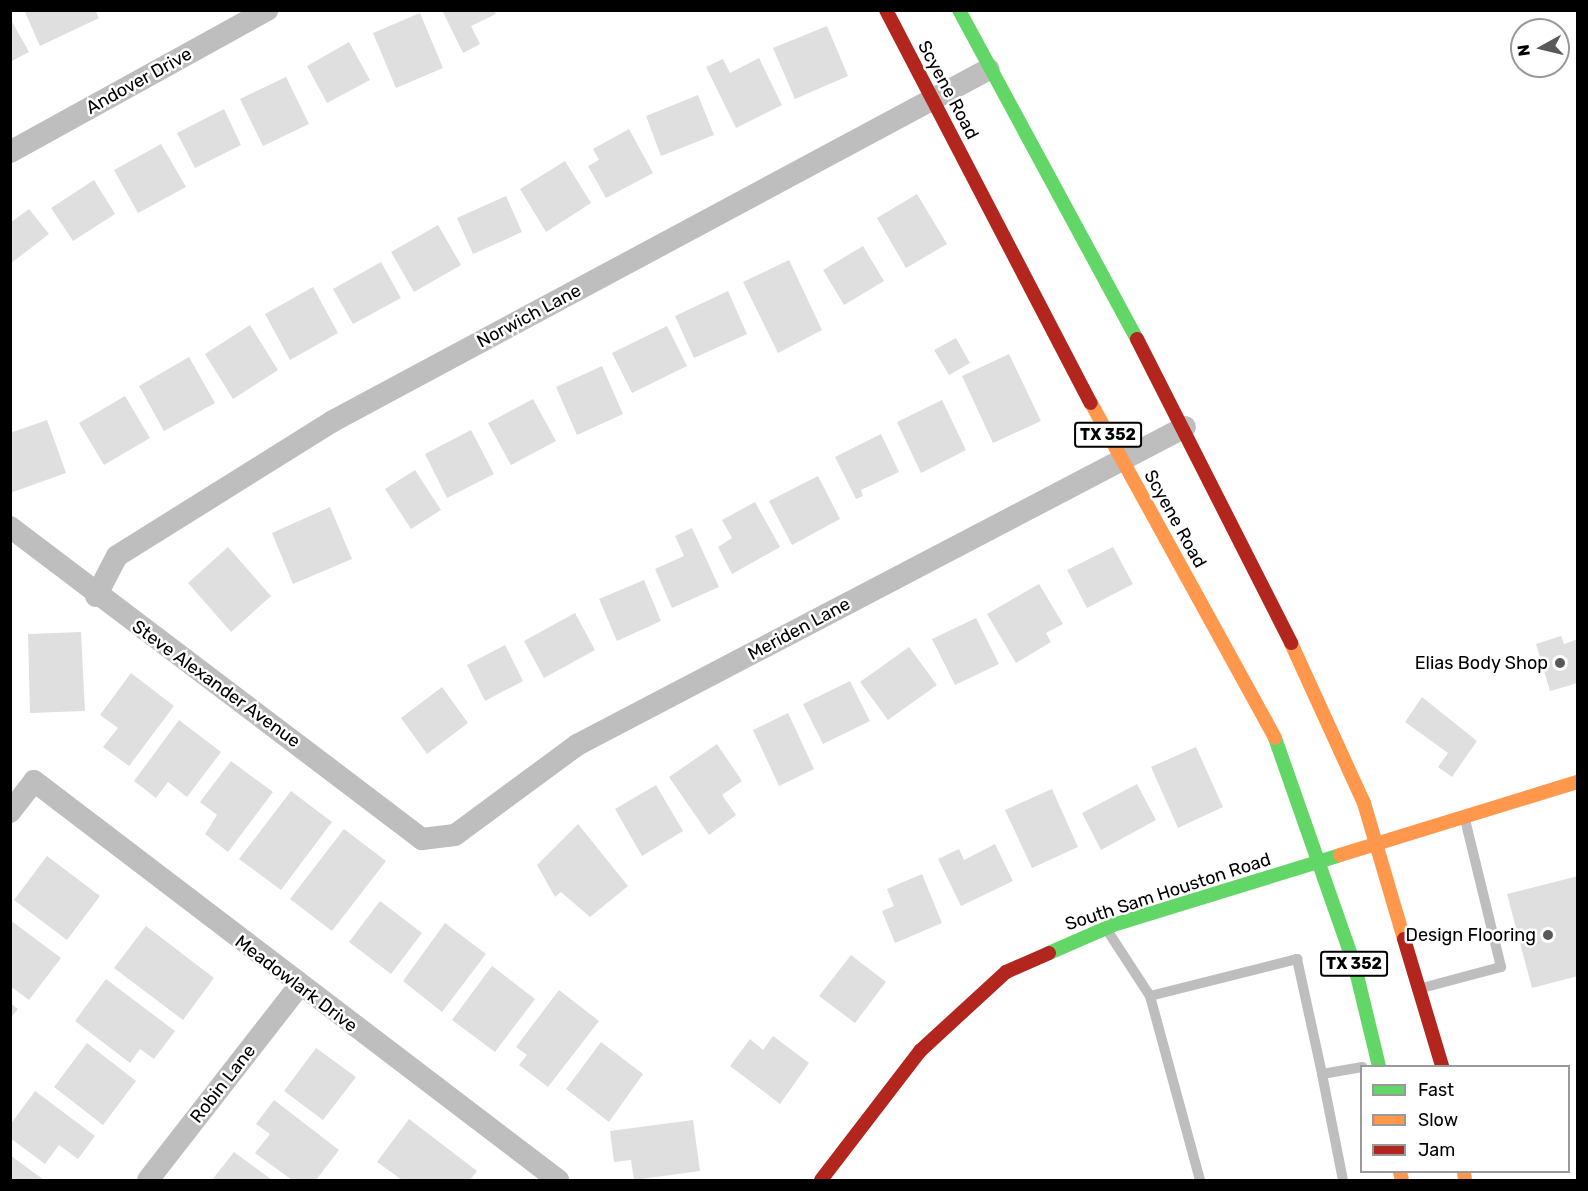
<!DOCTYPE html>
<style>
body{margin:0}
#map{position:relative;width:1588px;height:1191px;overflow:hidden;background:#fff;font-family:Rubik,sans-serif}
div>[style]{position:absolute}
.building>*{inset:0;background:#dfdfdf}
.lane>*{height:10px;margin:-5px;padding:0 5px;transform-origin:5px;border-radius:5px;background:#bebebe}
.street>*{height:22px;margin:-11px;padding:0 11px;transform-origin:11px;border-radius:11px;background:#bebebe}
.fast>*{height:14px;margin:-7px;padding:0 7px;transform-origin:7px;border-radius:7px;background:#63d668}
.slow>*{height:14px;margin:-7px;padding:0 7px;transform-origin:7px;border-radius:7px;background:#ff974d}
.jam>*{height:14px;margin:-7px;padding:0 7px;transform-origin:7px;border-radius:7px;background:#b3261e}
.dots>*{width:16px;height:16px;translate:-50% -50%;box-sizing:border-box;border:3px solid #fff;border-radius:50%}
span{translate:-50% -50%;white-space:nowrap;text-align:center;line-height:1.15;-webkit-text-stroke:5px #fff;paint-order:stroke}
.shield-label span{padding:2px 4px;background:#fff;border:2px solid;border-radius:4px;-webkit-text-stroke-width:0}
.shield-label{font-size:16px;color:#000;font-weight:700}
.street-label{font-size:18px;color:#000}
.poi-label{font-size:18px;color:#000}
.right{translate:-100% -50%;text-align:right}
.frame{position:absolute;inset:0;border:12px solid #000;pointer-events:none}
.legend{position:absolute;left:1360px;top:1065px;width:210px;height:108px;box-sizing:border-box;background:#fff;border:2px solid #999;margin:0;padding:8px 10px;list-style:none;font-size:18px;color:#000}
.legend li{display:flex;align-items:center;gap:12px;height:30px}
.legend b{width:30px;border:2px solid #999}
.north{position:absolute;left:1510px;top:18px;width:60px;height:60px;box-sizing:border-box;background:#fff;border:2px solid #999;border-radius:50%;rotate:262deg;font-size:16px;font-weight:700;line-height:24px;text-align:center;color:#000}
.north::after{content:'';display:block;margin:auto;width:21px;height:27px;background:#595959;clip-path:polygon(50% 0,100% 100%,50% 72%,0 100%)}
</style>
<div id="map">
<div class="building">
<div style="clip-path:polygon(24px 10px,95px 10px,99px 18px,40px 46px)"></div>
<div style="clip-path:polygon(442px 10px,494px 10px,496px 14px,471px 26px,480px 44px,463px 53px)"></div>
<div style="clip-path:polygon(420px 13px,443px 68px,396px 88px,373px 33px)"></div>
<div style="clip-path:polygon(10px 18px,29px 52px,10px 62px)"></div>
<div style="clip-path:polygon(827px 26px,848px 76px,795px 99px,773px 48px)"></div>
<div style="clip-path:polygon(349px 42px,370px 80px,327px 103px,307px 66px)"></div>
<div style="clip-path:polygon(759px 58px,782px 105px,736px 128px,706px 67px,723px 59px,730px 73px)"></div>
<div style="clip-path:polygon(286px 77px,309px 124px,263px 146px,240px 99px)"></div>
<div style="clip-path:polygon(698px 95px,714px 135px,661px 156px,646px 116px)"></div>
<div style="clip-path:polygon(224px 109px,241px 145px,195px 168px,177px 133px)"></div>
<div style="clip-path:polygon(629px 129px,653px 173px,606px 198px,588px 166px,599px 160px,593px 149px)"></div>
<div style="clip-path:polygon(161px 144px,186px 187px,138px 213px,114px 170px)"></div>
<div style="clip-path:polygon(565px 161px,591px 203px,546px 232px,520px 189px)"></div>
<div style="clip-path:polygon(94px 180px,115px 214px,73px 241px,51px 208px)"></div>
<div style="clip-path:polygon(917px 194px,947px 244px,906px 268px,877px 218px)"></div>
<div style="clip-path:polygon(506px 196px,522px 232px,473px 254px,457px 218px)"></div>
<div style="clip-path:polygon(29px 209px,49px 234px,10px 264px,10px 223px)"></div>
<div style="clip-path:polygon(438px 225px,461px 265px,414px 292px,391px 252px)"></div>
<div style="clip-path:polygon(863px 246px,884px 281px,844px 305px,823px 270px)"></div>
<div style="clip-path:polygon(789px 260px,822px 330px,778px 353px,743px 282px)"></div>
<div style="clip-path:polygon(381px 262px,401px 298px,353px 324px,333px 289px)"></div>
<div style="clip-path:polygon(313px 287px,338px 333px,290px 360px,265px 314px)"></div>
<div style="clip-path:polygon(728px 291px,747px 334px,694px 358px,675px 316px)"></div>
<div style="clip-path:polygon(250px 325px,278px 370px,233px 399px,205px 354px)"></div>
<div style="clip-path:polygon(667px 326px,687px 366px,632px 393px,612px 353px)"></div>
<div style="clip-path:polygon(956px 338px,970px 363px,949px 375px,934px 350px)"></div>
<div style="clip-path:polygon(1009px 354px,1041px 421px,993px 443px,962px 376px)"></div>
<div style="clip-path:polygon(189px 357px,215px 403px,164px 431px,139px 386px)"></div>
<div style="clip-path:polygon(602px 366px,623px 414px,577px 435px,556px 387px)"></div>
<div style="clip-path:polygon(125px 396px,150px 438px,104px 465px,79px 423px)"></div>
<div style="clip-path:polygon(533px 399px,556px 441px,511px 465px,488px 423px)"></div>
<div style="clip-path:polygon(942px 400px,966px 450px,921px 473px,897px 422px)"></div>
<div style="clip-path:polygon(47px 420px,66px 473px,10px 493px,10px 433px)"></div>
<div style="clip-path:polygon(471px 430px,494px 474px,447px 498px,425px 454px)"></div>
<div style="clip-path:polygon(881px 434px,899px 472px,861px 490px,863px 496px,856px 499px,835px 457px)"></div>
<div style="clip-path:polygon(415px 470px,441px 510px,411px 529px,385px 489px)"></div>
<div style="clip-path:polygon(818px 476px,840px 519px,792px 545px,769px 501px)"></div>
<div style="clip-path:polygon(755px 502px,780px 547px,732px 574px,718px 547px,732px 538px,722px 520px)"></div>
<div style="clip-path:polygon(330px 507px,352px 559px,293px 584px,272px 533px)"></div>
<div style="clip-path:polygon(692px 528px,719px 587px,672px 608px,655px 569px,684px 556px,675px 536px)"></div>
<div style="clip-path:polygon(228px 547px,271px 596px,231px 632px,188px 583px)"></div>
<div style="clip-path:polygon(1113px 547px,1133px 584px,1087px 608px,1067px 570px)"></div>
<div style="clip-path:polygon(644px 580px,661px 621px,617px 641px,599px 599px)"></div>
<div style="clip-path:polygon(1039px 584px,1063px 624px,1046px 633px,1051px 642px,1016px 663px,987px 614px)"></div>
<div style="clip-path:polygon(575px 613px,595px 650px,544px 678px,524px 641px)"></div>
<div style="clip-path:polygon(976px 618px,999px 664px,955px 685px,932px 639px)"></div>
<div style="clip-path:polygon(81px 632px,85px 711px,30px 713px,28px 634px)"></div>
<div style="clip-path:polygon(1561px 636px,1564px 644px,1578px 639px,1578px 683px,1550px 691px,1536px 644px)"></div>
<div style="clip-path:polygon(505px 645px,523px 681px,485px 701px,467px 665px)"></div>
<div style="clip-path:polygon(909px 647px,937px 685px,888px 720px,860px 682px)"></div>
<div style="clip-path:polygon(131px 673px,174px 706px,129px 766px,103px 747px,118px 728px,100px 715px)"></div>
<div style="clip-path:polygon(850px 681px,870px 721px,823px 744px,803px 704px)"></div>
<div style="clip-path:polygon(442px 687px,468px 723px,427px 754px,401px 718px)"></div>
<div style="clip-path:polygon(1422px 697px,1477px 741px,1452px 777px,1438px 767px,1448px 753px,1405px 722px)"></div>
<div style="clip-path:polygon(788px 713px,814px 769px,779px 786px,753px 730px)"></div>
<div style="clip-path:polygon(179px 720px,221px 752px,187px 797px,168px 782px,156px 798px,134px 781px)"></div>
<div style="clip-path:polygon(717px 744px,742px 781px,722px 795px,736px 815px,709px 835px,669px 777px)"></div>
<div style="clip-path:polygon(1196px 747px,1223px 807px,1178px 828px,1151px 767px)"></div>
<div style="clip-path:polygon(231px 761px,273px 792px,228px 852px,205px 834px,217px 815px,200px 802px)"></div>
<div style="clip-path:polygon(1137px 784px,1156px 820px,1101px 850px,1082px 813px)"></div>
<div style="clip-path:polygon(656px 785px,683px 831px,642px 856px,615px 809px)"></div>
<div style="clip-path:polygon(1052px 789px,1078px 847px,1032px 868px,1005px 810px)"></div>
<div style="clip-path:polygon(291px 791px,332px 822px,281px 890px,239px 859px)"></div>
<div style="clip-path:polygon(578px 824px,628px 886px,590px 917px,561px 892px,555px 897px,537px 865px)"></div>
<div style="clip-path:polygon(344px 829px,386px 861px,332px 931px,290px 899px)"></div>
<div style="clip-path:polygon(995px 844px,1013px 881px,961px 906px,938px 859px,959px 849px,964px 860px)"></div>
<div style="clip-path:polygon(47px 856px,100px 896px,67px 940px,14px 900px)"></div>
<div style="clip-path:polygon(922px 874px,942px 923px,895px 943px,882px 911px,894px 906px,887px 889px)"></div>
<div style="clip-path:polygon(1578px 876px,1578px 976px,1532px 988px,1507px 894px)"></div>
<div style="clip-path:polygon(380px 901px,422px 933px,391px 974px,349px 942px)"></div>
<div style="clip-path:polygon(10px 920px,61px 958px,29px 1000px,10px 986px)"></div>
<div style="clip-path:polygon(445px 923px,486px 954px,442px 1012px,403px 981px)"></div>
<div style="clip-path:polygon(146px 926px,214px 978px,183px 1020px,114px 968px)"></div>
<div style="clip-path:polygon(851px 955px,886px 982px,855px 1023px,819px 996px)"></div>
<div style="clip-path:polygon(492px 966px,535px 999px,495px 1052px,452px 1020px)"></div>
<div style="clip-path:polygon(106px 979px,175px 1031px,154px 1059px,140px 1049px,130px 1063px,75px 1021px)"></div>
<div style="clip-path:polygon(559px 990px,599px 1021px,548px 1087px,519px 1065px,527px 1055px,516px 1047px)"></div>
<div style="clip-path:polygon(10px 1003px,18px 1009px,10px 1019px)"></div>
<div style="clip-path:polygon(773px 1036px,809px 1063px,780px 1104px,730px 1066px,750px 1039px,763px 1050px)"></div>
<div style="clip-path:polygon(601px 1042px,643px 1074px,609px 1122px,566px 1089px)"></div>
<div style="clip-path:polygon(87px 1043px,136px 1081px,103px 1125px,54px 1087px)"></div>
<div style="clip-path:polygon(316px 1048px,356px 1077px,323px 1120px,284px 1091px)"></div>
<div style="clip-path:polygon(35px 1091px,95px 1136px,78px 1159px,59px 1145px,45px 1164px,10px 1138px,10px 1125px)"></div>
<div style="clip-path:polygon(274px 1100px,339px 1150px,316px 1180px,292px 1180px,255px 1153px,270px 1134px,256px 1124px)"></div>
<div style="clip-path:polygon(409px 1119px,477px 1171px,470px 1180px,402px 1180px,377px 1162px)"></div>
<div style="clip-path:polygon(693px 1120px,700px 1171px,634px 1180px,631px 1160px,614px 1162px,610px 1131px)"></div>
<div style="clip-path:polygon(234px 1152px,272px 1180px,212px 1180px)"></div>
<div style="clip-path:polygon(10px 1155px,44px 1180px,10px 1180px)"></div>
</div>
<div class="lane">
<div style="left:1107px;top:930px;width:79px;rotate:56.9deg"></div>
<div style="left:1150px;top:996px;width:191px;rotate:74.8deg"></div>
<div style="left:1422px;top:988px;width:82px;rotate:-14.9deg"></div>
<div style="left:1501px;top:967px;width:152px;rotate:-103.7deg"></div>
<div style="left:1150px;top:996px;width:152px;rotate:-14.1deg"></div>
<div style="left:1297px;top:959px;width:118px;rotate:77.7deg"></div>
<div style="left:1322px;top:1074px;width:41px;rotate:-9.9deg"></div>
<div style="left:1322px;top:1074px;width:108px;rotate:78.8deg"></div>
</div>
<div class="street">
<div style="left:10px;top:152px;width:294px;rotate:-28.9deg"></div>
<div style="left:10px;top:527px;width:517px;rotate:37.14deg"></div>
<div style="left:422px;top:839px;width:33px;rotate:-7deg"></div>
<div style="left:455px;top:835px;width:152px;rotate:-36.4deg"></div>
<div style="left:577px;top:745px;width:686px;rotate:-27.61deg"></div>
<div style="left:96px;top:596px;width:45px;rotate:-62.3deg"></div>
<div style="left:117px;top:556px;width:255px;rotate:-32deg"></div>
<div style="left:333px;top:421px;width:744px;rotate:-28.22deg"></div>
<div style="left:10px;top:812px;width:39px;rotate:-52deg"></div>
<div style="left:34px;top:781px;width:659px;rotate:37.29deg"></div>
<div style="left:148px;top:1180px;width:244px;rotate:-52.1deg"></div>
</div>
<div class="fast">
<div style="left:959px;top:10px;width:374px;rotate:61.6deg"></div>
<div style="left:1275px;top:738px;width:243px;rotate:70.7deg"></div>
<div style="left:1355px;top:967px;width:102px;rotate:76.4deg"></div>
<div style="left:1049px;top:953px;width:70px;rotate:-23.6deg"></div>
<div style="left:1113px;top:925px;width:238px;rotate:-17.1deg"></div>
</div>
<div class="slow">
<div style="left:1091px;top:403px;width:382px;rotate:61.2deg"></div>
<div style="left:1291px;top:643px;width:176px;rotate:65.5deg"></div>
<div style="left:1364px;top:803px;width:142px;rotate:73.6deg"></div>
<div style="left:1340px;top:855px;width:249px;rotate:-17.1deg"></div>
<div style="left:1400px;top:1172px;width:8px;rotate:76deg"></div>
<div style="left:1464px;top:1172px;width:8px;rotate:83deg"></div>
</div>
<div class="jam">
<div style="left:886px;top:10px;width:443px;rotate:62.5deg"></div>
<div style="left:1137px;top:339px;width:341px;rotate:63.1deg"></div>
<div style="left:1404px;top:939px;width:133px;rotate:73.3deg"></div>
<div style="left:821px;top:1180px;width:163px;rotate:-52.5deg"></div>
<div style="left:920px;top:1051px;width:117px;rotate:-42.6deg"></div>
<div style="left:1006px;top:972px;width:47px;rotate:-23.8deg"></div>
</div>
<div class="dots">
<div style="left:1560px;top:663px;background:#595959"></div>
<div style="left:1548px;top:935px;background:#595959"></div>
</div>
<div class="shield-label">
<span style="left:1108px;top:435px">TX 352</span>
<span style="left:1354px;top:964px">TX 352</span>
</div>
<div class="street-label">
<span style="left:139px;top:81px;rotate:-29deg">Andover Drive</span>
<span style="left:948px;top:90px;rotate:62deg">Scyene Road</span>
<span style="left:529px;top:316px;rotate:-28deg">Norwich Lane</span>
<span style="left:1175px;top:519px;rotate:61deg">Scyene Road</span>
<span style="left:799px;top:629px;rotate:-28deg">Meriden Lane</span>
<span style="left:216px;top:684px;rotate:36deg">Steve Alexander Avenue</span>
<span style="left:1168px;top:892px;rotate:-18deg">South Sam Houston Road</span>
<span style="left:296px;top:984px;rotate:37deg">Meadowlark Drive</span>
<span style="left:223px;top:1084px;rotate:-52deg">Robin Lane</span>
</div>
<div class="poi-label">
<span class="right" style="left:1548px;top:663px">Elias Body Shop</span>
<span class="right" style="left:1536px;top:935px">Design Flooring</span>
</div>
<div class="frame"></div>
<ul class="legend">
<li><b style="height:8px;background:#63d668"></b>Fast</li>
<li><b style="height:8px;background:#ff974d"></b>Slow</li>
<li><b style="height:8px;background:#b3261e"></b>Jam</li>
</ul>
<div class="north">N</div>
</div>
